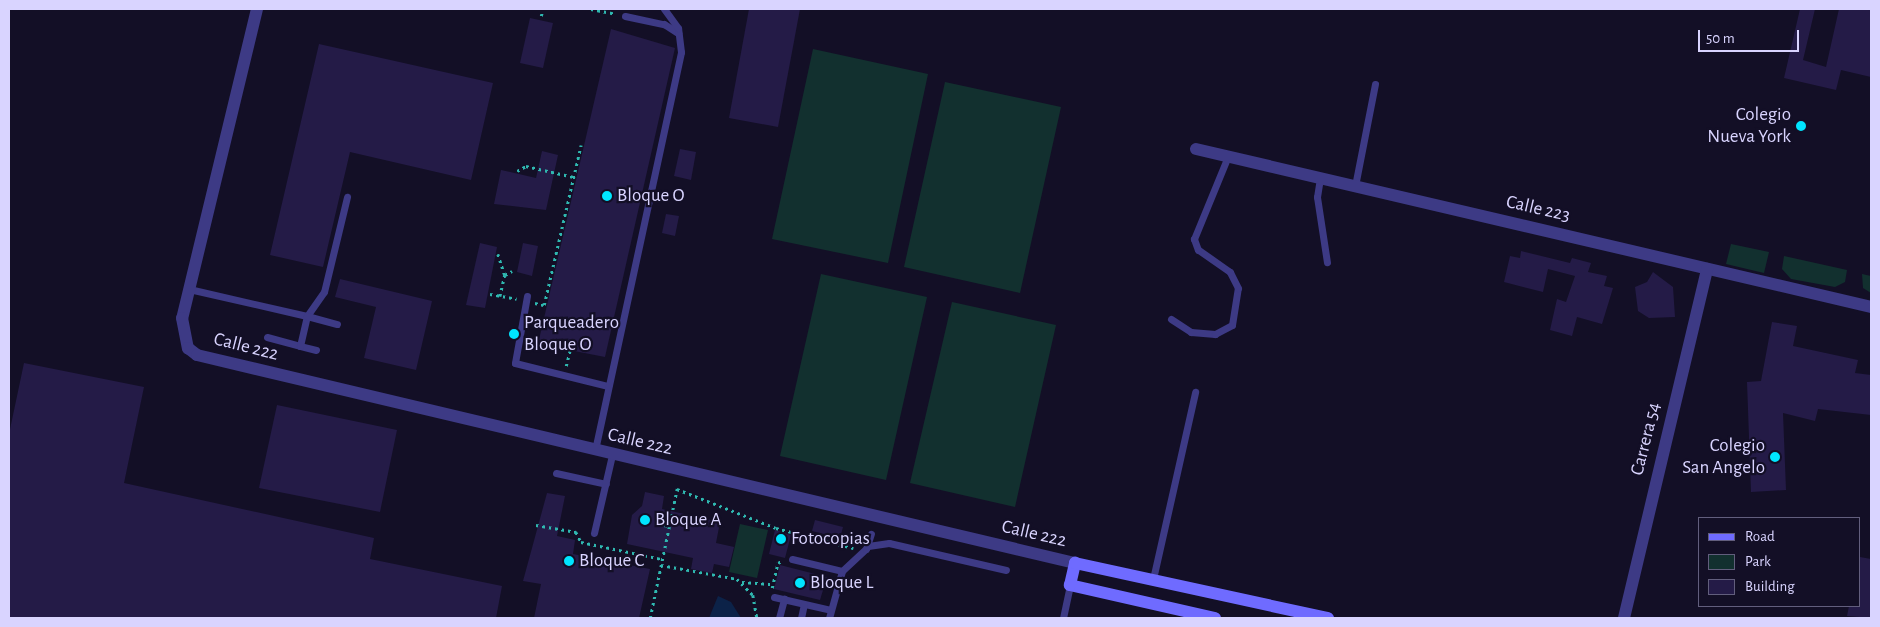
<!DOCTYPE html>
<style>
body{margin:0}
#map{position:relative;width:1880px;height:627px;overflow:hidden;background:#130f26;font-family:"Alegreya Sans",sans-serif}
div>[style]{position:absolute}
.green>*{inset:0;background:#12302f}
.water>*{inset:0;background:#0c2248}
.building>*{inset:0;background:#241b47}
.path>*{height:2.5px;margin-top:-1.25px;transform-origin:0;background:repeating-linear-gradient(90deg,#2fb8b0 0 2.5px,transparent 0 6.5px)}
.lane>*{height:7px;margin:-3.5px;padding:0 3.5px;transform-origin:3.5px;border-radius:3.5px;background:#3d3a85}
.street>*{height:12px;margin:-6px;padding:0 6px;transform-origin:6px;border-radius:6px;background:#3d3a85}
.secondary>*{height:12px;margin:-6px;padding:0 6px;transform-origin:6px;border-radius:6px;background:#6f6bff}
.dots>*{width:14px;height:14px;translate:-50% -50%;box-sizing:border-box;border:2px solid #130f26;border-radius:50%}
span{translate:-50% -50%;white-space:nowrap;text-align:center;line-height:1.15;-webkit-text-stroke:4.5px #130f26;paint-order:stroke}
.poi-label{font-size:19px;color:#d9d4ff}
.right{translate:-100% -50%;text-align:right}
.left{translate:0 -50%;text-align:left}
.street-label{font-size:19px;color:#d9d4ff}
.frame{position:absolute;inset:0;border:10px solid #d9d4ff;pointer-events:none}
.legend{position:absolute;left:1698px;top:517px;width:162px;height:90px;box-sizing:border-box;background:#130f26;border:1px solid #625e7d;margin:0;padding:6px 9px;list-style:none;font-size:15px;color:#d9d4ff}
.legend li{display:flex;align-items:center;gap:10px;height:25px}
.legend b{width:25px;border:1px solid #625e7d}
.scale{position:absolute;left:1698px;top:30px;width:101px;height:22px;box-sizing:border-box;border:2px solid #d9d4ff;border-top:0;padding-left:6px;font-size:15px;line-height:18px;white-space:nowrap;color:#d9d4ff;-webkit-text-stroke:4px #130f26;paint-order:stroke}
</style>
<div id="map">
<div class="green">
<div style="clip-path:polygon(813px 49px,928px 74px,888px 263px,772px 239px)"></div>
<div style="clip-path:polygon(945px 82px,1061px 107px,1020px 293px,904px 267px)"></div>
<div style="clip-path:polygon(1731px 244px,1769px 252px,1764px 273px,1726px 264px)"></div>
<div style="clip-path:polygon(1784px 256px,1847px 270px,1845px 282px,1835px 287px,1791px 279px,1782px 269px)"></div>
<div style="clip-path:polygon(821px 274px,927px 297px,886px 480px,780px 456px)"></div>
<div style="clip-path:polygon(1862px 274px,1871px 276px,1871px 293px,1863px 288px)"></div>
<div style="clip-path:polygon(952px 302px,1056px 325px,1015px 507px,910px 483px)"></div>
<div style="clip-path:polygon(740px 524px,768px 530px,757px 578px,729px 572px)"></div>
</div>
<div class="water">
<div style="clip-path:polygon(718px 596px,731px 602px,741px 618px,709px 618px)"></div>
</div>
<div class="building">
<div style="clip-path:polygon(749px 9px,800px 9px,778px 127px,729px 118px)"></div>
<div style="clip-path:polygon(1800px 9px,1815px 9px,1803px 60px,1826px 67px,1839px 9px,1871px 9px,1871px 77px,1841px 70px,1836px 90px,1784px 78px)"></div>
<div style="clip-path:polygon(530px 18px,553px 23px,543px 68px,520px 63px)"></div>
<div style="clip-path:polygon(611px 29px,675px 48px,605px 357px,538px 344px)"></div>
<div style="clip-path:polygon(319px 44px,493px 83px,471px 180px,350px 152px,323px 267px,270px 255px)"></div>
<div style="clip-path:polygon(680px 149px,696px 152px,691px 180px,674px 176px)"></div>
<div style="clip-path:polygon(542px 151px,558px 155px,546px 210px,494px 204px,501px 170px,536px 178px)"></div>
<div style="clip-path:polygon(666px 214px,679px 216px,675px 236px,662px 233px)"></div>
<div style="clip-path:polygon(480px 243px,497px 247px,485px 308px,466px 305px)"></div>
<div style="clip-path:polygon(523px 243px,538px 246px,532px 276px,517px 272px)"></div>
<div style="clip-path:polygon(1521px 251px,1570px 263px,1572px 258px,1591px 263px,1588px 272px,1607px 276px,1604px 286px,1613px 288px,1602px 324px,1577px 317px,1572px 336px,1550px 330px,1557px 299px,1566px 302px,1575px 276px,1548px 269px,1543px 292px,1504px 282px,1510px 256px,1520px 258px)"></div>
<div style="clip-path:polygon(1653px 272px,1673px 287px,1675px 317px,1649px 318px,1638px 311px,1635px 287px,1647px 282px)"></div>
<div style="clip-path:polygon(340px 279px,432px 301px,416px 370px,364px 358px,376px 307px,335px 297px)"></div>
<div style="clip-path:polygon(1772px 322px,1797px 326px,1793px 346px,1858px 360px,1855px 373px,1871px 375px,1871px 415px,1818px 409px,1815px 421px,1783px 413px,1786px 490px,1751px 492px,1747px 382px,1761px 381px)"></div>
<div style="clip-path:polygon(24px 363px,144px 387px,124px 483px,374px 538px,370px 559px,502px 586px,496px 618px,9px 618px,9px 434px)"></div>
<div style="clip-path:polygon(277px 405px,397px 430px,380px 512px,259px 488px)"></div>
<div style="clip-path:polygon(645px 492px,664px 496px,662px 509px,720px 522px,716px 543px,734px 547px,729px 567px,714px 564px,712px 573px,691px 569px,693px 558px,627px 544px,632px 515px,642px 506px)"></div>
<div style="clip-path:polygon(547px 493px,565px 496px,557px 536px,575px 540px,573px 554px,650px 569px,639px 618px,534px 618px,541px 584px,523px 581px)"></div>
<div style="clip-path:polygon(815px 520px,843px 527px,840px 538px,812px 531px)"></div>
<div style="clip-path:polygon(775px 530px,791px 535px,785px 558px,769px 554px)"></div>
<div style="clip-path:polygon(1860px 557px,1871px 559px,1871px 618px,1847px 616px,1849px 606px,1859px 606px)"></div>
<div style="clip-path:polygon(780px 565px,827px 577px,820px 600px,774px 589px)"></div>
</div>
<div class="path">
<div style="left:591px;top:9px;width:25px;rotate:11deg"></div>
<div style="left:541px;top:16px;width:7px;rotate:-74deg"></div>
<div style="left:517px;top:171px;width:10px;rotate:-29deg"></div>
<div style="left:526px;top:166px;width:49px;rotate:12.9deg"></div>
<div style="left:498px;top:254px;width:22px;rotate:72deg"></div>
<div style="left:505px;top:275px;width:22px;rotate:103deg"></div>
<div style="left:505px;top:275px;width:8px;rotate:-30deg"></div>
<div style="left:490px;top:294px;width:27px;rotate:10deg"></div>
<div style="left:535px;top:303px;width:9px;rotate:13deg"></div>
<div style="left:544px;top:305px;width:164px;rotate:-77deg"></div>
<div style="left:566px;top:366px;width:16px;rotate:-76deg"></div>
<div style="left:658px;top:524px;width:11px;rotate:10deg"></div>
<div style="left:536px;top:525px;width:41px;rotate:9.9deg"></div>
<div style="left:576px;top:532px;width:11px;rotate:63deg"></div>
<div style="left:581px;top:542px;width:83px;rotate:11.9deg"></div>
<div style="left:661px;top:565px;width:77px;rotate:10.4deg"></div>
<div style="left:737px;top:579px;width:23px;rotate:45deg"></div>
<div style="left:753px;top:595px;width:23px;rotate:80deg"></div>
<div style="left:742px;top:582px;width:31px;rotate:4deg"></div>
<div style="left:772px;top:588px;width:26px;rotate:-77deg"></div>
<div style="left:778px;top:563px;width:6px;rotate:-31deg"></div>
<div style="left:650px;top:618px;width:132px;rotate:-78.2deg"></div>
<div style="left:677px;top:489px;width:106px;rotate:21.5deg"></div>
<div style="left:776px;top:528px;width:80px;rotate:14.6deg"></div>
</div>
<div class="lane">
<div style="left:625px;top:16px;width:40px;rotate:12deg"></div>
<div style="left:664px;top:24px;width:17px;rotate:33deg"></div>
<div style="left:1320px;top:178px;width:19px;rotate:99deg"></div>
<div style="left:1317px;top:197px;width:66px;rotate:81.3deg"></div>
<div style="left:1355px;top:186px;width:104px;rotate:-78.9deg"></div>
<div style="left:189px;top:289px;width:121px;rotate:12.9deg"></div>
<div style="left:307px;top:316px;width:29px;rotate:-55deg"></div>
<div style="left:324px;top:292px;width:98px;rotate:-76.4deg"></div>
<div style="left:527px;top:296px;width:68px;rotate:100.2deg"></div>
<div style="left:515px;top:363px;width:96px;rotate:13.9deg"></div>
<div style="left:1171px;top:319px;width:24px;rotate:33deg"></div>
<div style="left:1191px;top:332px;width:24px;rotate:5deg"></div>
<div style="left:1215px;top:334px;width:19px;rotate:-28deg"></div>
<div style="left:1232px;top:325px;width:37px;rotate:-81deg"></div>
<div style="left:1238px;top:288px;width:18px;rotate:-117deg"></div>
<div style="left:1230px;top:272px;width:39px;rotate:-145deg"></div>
<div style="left:1198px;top:250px;width:12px;rotate:-110deg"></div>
<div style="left:1194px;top:239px;width:90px;rotate:-67.7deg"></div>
<div style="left:267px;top:337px;width:34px;rotate:15deg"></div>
<div style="left:316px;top:350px;width:16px;rotate:-166deg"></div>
<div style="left:300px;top:346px;width:31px;rotate:-77deg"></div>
<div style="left:307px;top:316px;width:31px;rotate:15deg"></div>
<div style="left:595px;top:450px;width:407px;rotate:-77.8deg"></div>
<div style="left:681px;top:52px;width:24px;rotate:-97deg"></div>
<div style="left:678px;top:28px;width:24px;rotate:-126deg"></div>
<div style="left:556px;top:473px;width:51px;rotate:12.4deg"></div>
<div style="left:594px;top:533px;width:80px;rotate:-77deg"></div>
<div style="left:868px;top:546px;width:21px;rotate:-8deg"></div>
<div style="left:889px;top:543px;width:120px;rotate:13deg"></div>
<div style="left:792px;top:559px;width:51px;rotate:13.5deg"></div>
<div style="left:1153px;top:579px;width:192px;rotate:-77.3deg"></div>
<div style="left:774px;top:597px;width:58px;rotate:12.8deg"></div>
<div style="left:779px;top:618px;width:20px;rotate:-75deg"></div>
<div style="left:801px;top:618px;width:14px;rotate:-78deg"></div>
<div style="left:829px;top:618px;width:49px;rotate:-74.5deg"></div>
<div style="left:842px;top:571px;width:33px;rotate:-43deg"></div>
<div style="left:866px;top:549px;width:16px;rotate:-72deg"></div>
<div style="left:1063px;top:618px;width:34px;rotate:-78deg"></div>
</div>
<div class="street">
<div style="left:257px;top:9px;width:318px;rotate:103.6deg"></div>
<div style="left:182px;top:318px;width:31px;rotate:79deg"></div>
<div style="left:188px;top:348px;width:11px;rotate:38deg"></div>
<div style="left:197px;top:355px;width:902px;rotate:13.33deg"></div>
<div style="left:1196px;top:149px;width:693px;rotate:13.17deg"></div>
<div style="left:1624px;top:618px;width:359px;rotate:-76.6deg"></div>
</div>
<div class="secondary">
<div style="left:1215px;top:618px;width:149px;rotate:-167.2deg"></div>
<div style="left:1070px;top:585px;width:23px;rotate:-77deg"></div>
<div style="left:1075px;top:563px;width:259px;rotate:12.3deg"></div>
</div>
<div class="dots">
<div style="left:1801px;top:126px;background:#00e5ff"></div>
<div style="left:607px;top:196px;background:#00e5ff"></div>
<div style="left:514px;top:334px;background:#00e5ff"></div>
<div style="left:1775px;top:457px;background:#00e5ff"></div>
<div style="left:645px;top:520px;background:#00e5ff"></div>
<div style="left:781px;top:539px;background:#00e5ff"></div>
<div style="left:569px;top:561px;background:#00e5ff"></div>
<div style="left:800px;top:583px;background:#00e5ff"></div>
</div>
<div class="poi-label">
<span class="right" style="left:1791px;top:126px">Colegio<br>Nueva York</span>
<span class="left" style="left:617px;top:196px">Bloque O</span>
<span class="left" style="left:524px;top:334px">Parqueadero<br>Bloque O</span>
<span class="right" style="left:1765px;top:457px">Colegio<br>San Angelo</span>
<span class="left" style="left:655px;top:520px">Bloque A</span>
<span class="left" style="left:791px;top:539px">Fotocopias</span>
<span class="left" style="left:579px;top:561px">Bloque C</span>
<span class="left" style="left:810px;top:583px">Bloque L</span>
</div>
<div class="street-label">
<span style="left:1538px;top:209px;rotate:13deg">Calle 223</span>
<span style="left:246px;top:347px;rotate:14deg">Calle 222</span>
<span style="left:1646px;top:439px;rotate:-76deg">Carrera 54</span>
<span style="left:640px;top:442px;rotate:13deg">Calle 222</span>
<span style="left:1034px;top:534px;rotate:13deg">Calle 222</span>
</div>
<div class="frame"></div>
<ul class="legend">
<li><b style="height:6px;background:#6f6bff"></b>Road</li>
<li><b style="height:14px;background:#12302f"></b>Park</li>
<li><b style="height:14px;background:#241b47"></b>Building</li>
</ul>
<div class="scale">50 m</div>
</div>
